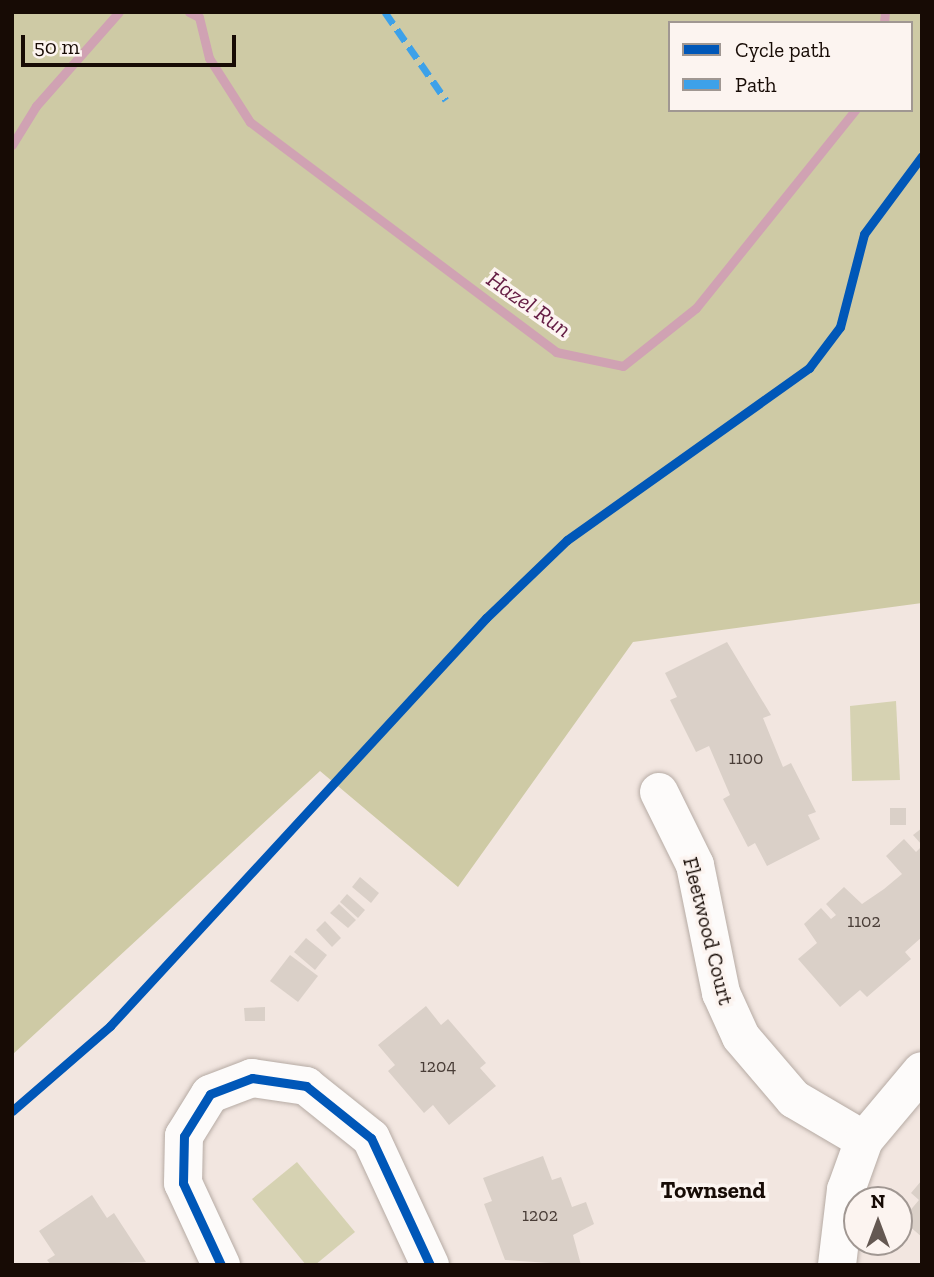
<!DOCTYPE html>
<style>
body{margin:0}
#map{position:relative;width:934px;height:1277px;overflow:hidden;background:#f2e6e0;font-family:"Zilla Slab",serif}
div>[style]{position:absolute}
.green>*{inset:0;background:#d6d2b2}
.forest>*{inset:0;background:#cecaa5}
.stream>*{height:9px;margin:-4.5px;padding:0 4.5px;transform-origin:4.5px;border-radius:4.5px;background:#d0a2b3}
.building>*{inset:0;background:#dad0c8}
.roads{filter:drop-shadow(0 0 2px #b6aba4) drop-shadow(0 0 2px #b6aba4)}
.minor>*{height:38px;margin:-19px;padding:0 19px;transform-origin:19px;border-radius:19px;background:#fdfbfa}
.quiet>*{height:7px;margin-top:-3.5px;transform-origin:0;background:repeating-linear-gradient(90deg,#3da1e9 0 14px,transparent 0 21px)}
.cycleway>*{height:9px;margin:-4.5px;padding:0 4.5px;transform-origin:4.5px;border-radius:4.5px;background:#0057b8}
span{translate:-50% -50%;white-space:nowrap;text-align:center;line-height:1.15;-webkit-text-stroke:7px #fcf4f0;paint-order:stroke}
.number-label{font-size:18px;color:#493d37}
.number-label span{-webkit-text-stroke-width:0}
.street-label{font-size:21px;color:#170b05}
.water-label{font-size:23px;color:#641c43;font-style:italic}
.neighbourhood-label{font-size:23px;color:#170b05;font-weight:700}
.frame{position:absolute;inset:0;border:14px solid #170b05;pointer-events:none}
.legend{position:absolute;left:668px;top:21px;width:245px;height:91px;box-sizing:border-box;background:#fcf4f0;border:2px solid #a09792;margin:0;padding:9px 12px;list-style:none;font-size:21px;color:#170b05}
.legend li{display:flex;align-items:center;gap:14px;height:35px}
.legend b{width:35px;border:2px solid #a09792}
.north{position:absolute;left:843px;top:1186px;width:70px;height:70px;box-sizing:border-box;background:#fcf4f0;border:2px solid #a09792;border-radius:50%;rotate:0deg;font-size:19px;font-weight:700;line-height:28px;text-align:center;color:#170b05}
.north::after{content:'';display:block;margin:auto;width:24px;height:32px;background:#645852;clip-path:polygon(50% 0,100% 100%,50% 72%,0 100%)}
.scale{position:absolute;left:21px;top:35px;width:215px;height:32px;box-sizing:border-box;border:4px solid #170b05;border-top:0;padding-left:9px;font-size:21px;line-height:24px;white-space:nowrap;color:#170b05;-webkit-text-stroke:5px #fcf4f0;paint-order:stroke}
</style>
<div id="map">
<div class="green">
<div style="clip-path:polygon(896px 701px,900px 780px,852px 781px,850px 706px)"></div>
<div style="clip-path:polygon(297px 1162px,355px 1232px,315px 1265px,306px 1265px,252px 1199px)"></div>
</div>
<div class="forest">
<div style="clip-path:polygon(evenodd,12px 12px,922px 12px,922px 603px,633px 642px,458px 887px,320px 771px,12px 1055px,12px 12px,670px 23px,911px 23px,911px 110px,670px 110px,670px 23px)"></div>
</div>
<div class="stream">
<div style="left:189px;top:12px;width:11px;rotate:27deg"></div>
<div style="left:199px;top:17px;width:42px;rotate:76.3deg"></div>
<div style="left:209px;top:58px;width:76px;rotate:57.4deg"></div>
<div style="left:250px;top:122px;width:383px;rotate:36.9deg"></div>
<div style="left:556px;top:352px;width:68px;rotate:11.8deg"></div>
<div style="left:623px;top:366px;width:93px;rotate:-38.5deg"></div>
<div style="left:696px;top:308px;width:254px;rotate:-51.2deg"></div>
<div style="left:884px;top:23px;width:11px;rotate:-85deg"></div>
<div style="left:12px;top:145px;width:46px;rotate:-58.4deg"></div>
<div style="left:36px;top:106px;width:125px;rotate:-48.6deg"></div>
</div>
<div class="building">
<div style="clip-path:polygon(727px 642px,771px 715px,763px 718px,783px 767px,791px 763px,816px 812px,808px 815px,820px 839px,767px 866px,755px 843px,748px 847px,723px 799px,730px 795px,709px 746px,696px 752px,670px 700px,677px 697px,665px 673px)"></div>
<div style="clip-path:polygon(890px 808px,906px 808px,906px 825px,890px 825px)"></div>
<div style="clip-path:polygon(922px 828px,922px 845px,913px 835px)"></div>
<div style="clip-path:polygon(904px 839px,916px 852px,922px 846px,922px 937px,905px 952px,911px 959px,867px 997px,860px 990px,840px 1007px,798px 959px,817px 943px,804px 924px,821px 908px,831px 919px,836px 915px,826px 904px,844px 887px,862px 904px,884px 889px,902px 874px,886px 856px)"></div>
<div style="clip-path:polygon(360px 877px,379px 893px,371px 903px,352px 887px)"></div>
<div style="clip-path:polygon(347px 894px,365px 910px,358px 918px,340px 902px)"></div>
<div style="clip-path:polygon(339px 904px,356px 920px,348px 928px,330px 913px)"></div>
<div style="clip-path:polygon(325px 921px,341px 938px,332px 947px,316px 930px)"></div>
<div style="clip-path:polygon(306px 938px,327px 955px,315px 970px,294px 952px)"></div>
<div style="clip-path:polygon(290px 955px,318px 976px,298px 1002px,270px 981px)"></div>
<div style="clip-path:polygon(426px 1006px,441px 1025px,448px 1019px,486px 1063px,480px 1068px,496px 1086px,449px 1125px,433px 1105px,424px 1113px,388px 1071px,395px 1065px,378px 1045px)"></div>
<div style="clip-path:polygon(265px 1007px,265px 1021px,245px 1021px,244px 1008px)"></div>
<div style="clip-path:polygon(543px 1156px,552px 1180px,561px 1177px,572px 1207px,586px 1202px,594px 1224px,573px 1235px,581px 1265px,505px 1260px,484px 1204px,492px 1201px,483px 1178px)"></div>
<div style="clip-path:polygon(922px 1180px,922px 1237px,902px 1220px,919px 1200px,911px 1193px)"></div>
<div style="clip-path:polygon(92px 1195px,107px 1218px,114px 1213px,146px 1262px,51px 1265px,47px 1260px,55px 1255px,39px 1231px)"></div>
</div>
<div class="roads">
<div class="minor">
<div style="left:659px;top:792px;width:81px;rotate:63.7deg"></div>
<div style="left:695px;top:865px;width:131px;rotate:78.5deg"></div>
<div style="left:721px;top:993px;width:48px;rotate:65.6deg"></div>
<div style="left:741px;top:1037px;width:82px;rotate:49.5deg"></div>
<div style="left:794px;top:1099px;width:81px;rotate:30.4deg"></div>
<div style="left:221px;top:1265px;width:90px;rotate:-114.9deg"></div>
<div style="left:183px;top:1183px;width:47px;rotate:-88.8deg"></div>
<div style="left:184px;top:1136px;width:49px;rotate:-58.2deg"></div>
<div style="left:210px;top:1094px;width:45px;rotate:-20.9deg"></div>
<div style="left:252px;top:1078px;width:55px;rotate:8.4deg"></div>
<div style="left:306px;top:1086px;width:83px;rotate:38.7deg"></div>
<div style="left:371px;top:1138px;width:140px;rotate:65.1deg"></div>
<div style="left:837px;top:1265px;width:76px;rotate:-83.2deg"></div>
<div style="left:846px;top:1190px;width:53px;rotate:-70.2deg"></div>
<div style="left:864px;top:1140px;width:90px;rotate:-50deg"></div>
</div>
</div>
<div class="quiet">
<div style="left:385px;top:12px;width:107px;rotate:55.3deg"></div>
</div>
<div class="cycleway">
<div style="left:12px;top:1111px;width:130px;rotate:-40.9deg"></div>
<div style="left:110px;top:1026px;width:555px;rotate:-47.34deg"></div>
<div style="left:486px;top:618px;width:112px;rotate:-43.9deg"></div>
<div style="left:567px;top:540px;width:297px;rotate:-35.4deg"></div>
<div style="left:809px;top:368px;width:51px;rotate:-52.9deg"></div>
<div style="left:840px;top:327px;width:96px;rotate:-75.5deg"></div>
<div style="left:864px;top:234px;width:97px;rotate:-53.4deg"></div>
<div style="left:221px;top:1265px;width:90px;rotate:-114.9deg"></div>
<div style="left:183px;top:1183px;width:47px;rotate:-88.8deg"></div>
<div style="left:184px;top:1136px;width:49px;rotate:-58.2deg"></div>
<div style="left:210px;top:1094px;width:45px;rotate:-20.9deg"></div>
<div style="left:252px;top:1078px;width:55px;rotate:8.4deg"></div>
<div style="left:306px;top:1086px;width:83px;rotate:38.7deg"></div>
<div style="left:371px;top:1138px;width:140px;rotate:65.1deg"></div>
</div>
<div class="number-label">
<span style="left:746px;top:758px">1100</span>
<span style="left:864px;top:921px">1102</span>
<span style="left:438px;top:1066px">1204</span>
<span style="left:540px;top:1215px">1202</span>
</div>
<div class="street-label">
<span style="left:708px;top:931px;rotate:76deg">Fleetwood Court</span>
</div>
<div class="water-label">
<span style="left:529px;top:304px;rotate:35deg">Hazel Run</span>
</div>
<div class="neighbourhood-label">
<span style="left:713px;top:1190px">Townsend</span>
</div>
<div class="frame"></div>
<ul class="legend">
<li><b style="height:9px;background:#0057b8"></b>Cycle path</li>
<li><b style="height:9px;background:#3da1e9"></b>Path</li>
</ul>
<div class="north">N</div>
<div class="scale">50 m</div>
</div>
